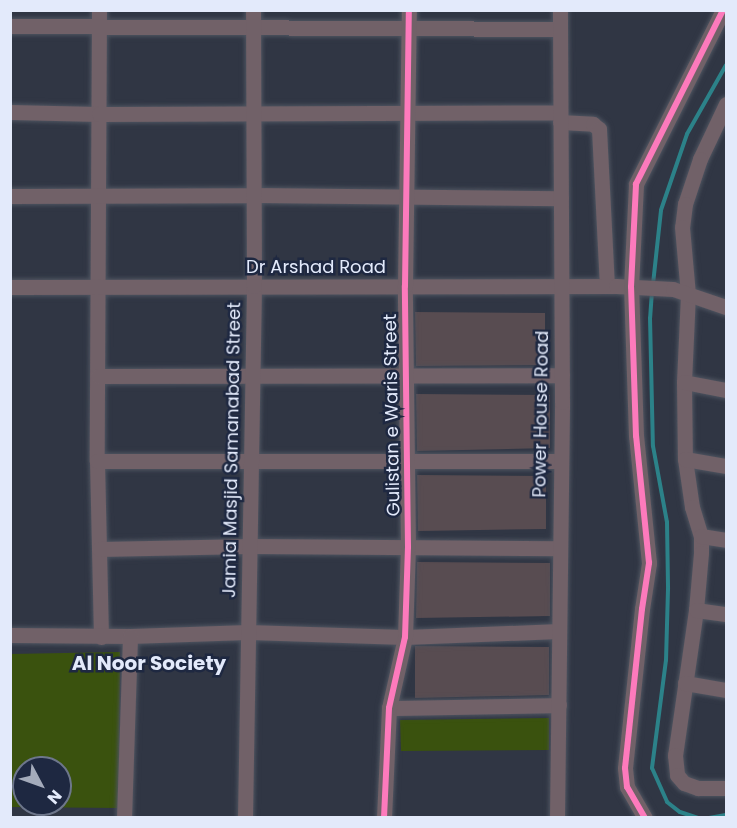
<!DOCTYPE html>
<style>
body{margin:0}
#map{position:relative;width:737px;height:828px;overflow:hidden;background:#303644;font-family:Poppins,sans-serif}
div>[style]{position:absolute}
.green>*{inset:0;background:#3a520e}
.stream>*{height:4px;margin:-2px;padding:0 2px;transform-origin:2px;border-radius:2px;background:#2c8289}
.building>*{inset:0;background:#584c51}
.roads{filter:drop-shadow(0 0 2px #4e5460) drop-shadow(0 0 2px #4e5460)}
.minor>*{height:15px;margin:-7.5px;padding:0 7.5px;transform-origin:7.5px;border-radius:7.5px;background:#716168}
.cycleway>*{height:6px;margin:-3px;padding:0 3px;transform-origin:3px;border-radius:3px;background:#fd7abc}
span{translate:-50% -50%;white-space:nowrap;text-align:center;line-height:1.15;-webkit-text-stroke:5px #1e2841;paint-order:stroke}
.street-label{font-size:18px;color:#e3eafb}
.neighbourhood-label{font-size:20px;color:#e3eafb;font-weight:700}
.frame{position:absolute;inset:0;border:12px solid #e3eafb;pointer-events:none}
.north{position:absolute;left:12px;top:756px;width:60px;height:60px;box-sizing:border-box;background:#1e2841;border:2px solid #6d768b;border-radius:50%;rotate:131deg;font-size:16px;font-weight:700;line-height:24px;text-align:center;color:#e3eafb}
.north::after{content:'';display:block;margin:auto;width:21px;height:27px;background:#a4abbb;clip-path:polygon(50% 0,100% 100%,50% 72%,0 100%)}
</style>
<div id="map">
<div class="green">
<div style="clip-path:polygon(evenodd,120px 652px,119px 808px,11px 807px,10px 654px,120px 652px,24px 768px,60px 768px,60px 804px,24px 804px,24px 768px)"></div>
<div style="clip-path:polygon(549px 718px,549px 750px,401px 751px,400px 720px)"></div>
</div>
<div class="stream">
<div style="left:653px;top:284px;width:74px;rotate:-83.8deg"></div>
<div style="left:661px;top:210px;width:80px;rotate:-71.1deg"></div>
<div style="left:687px;top:134px;width:79px;rotate:-60.5deg"></div>
<div style="left:652px;top:291px;width:27px;rotate:94deg"></div>
<div style="left:650px;top:318px;width:128px;rotate:88.7deg"></div>
<div style="left:653px;top:446px;width:77px;rotate:79.6deg"></div>
<div style="left:667px;top:522px;width:67px;rotate:89.1deg"></div>
<div style="left:668px;top:589px;width:71px;rotate:91.6deg"></div>
<div style="left:666px;top:660px;width:109px;rotate:97.4deg"></div>
<div style="left:652px;top:768px;width:37px;rotate:66deg"></div>
<div style="left:667px;top:802px;width:16px;rotate:38deg"></div>
<div style="left:680px;top:812px;width:19px;rotate:18deg"></div>
<div style="left:709px;top:818px;width:17px;rotate:-10deg"></div>
</div>
<div class="building">
<div style="clip-path:polygon(415px 312px,545px 313px,545px 365px,416px 366px)"></div>
<div style="clip-path:polygon(416px 394px,550px 395px,550px 448px,417px 451px)"></div>
<div style="clip-path:polygon(417px 475px,546px 476px,546px 529px,418px 531px)"></div>
<div style="clip-path:polygon(417px 562px,550px 563px,550px 616px,416px 618px)"></div>
<div style="clip-path:polygon(415px 646px,549px 647px,549px 695px,415px 698px)"></div>
</div>
<div class="roads">
<div class="minor">
<div style="left:99px;top:10px;width:451px;rotate:90.3deg"></div>
<div style="left:97px;top:461px;width:176px;rotate:88.7deg"></div>
<div style="left:10px;top:26px;width:550px;rotate:0.31deg"></div>
<div style="left:726px;top:104px;width:61px;rotate:115.3deg"></div>
<div style="left:700px;top:159px;width:47px;rotate:108.4deg"></div>
<div style="left:685px;top:204px;width:23px;rotate:97deg"></div>
<div style="left:682px;top:227px;width:67px;rotate:84.9deg"></div>
<div style="left:688px;top:294px;width:88px;rotate:92.6deg"></div>
<div style="left:684px;top:382px;width:77px;rotate:89.3deg"></div>
<div style="left:685px;top:459px;width:49px;rotate:81.7deg"></div>
<div style="left:692px;top:507px;width:30px;rotate:73deg"></div>
<div style="left:701px;top:536px;width:17px;rotate:90deg"></div>
<div style="left:701px;top:553px;width:57px;rotate:95deg"></div>
<div style="left:696px;top:610px;width:147px;rotate:98.2deg"></div>
<div style="left:675px;top:755px;width:20px;rotate:84deg"></div>
<div style="left:677px;top:775px;width:11px;rotate:49deg"></div>
<div style="left:684px;top:783px;width:15px;rotate:20deg"></div>
<div style="left:698px;top:788px;width:28px"></div>
<div style="left:10px;top:112px;width:89px;rotate:1.3deg"></div>
<div style="left:99px;top:114px;width:461px;rotate:-0.2deg"></div>
<div style="left:560px;top:122px;width:33px;rotate:3deg"></div>
<div style="left:593px;top:124px;width:8px;rotate:40deg"></div>
<div style="left:599px;top:129px;width:157px;rotate:87.1deg"></div>
<div style="left:10px;top:196px;width:244px;rotate:-0.2deg"></div>
<div style="left:254px;top:195px;width:307px;rotate:0.6deg"></div>
<div style="left:10px;top:287px;width:606px;rotate:-0.09deg"></div>
<div style="left:616px;top:286px;width:57px;rotate:3deg"></div>
<div style="left:673px;top:289px;width:56px;rotate:18.8deg"></div>
<div style="left:98px;top:376px;width:464px;rotate:-0.1deg"></div>
<div style="left:684px;top:382px;width:43px;rotate:10.8deg"></div>
<div style="left:685px;top:459px;width:42px;rotate:9.7deg"></div>
<div style="left:97px;top:461px;width:464px"></div>
<div style="left:701px;top:536px;width:25px;rotate:9deg"></div>
<div style="left:99px;top:549px;width:151px;rotate:-1.1deg"></div>
<div style="left:250px;top:546px;width:308px;rotate:0.4deg"></div>
<div style="left:696px;top:610px;width:30px;rotate:8deg"></div>
<div style="left:10px;top:635px;width:120px;rotate:0.5deg"></div>
<div style="left:130px;top:636px;width:118px;rotate:-1.9deg"></div>
<div style="left:248px;top:632px;width:157px;rotate:1.8deg"></div>
<div style="left:405px;top:637px;width:154px;rotate:-2.2deg"></div>
<div style="left:685px;top:683px;width:42px;rotate:9.7deg"></div>
<div style="left:389px;top:708px;width:170px;rotate:-1deg"></div>
<div style="left:124px;top:818px;width:182px;rotate:-88.1deg"></div>
<div style="left:245px;top:818px;width:532px;rotate:-89.03deg"></div>
<div style="left:254px;top:286px;width:276px;rotate:-90.2deg"></div>
<div style="left:384px;top:818px;width:110px;rotate:-87.4deg"></div>
<div style="left:389px;top:708px;width:73px;rotate:-77.3deg"></div>
<div style="left:405px;top:637px;width:90px;rotate:-88.1deg"></div>
<div style="left:408px;top:547px;width:261px;rotate:-90.7deg"></div>
<div style="left:405px;top:286px;width:276px;rotate:-89.2deg"></div>
<div style="left:557px;top:818px;width:416px;rotate:-89.3deg"></div>
<div style="left:562px;top:402px;width:392px;rotate:-90.3deg"></div>
<div style="left:645px;top:818px;width:36px;rotate:-120deg"></div>
<div style="left:627px;top:787px;width:19px;rotate:-96deg"></div>
<div style="left:625px;top:768px;width:160px;rotate:-83.9deg"></div>
<div style="left:642px;top:609px;width:47px;rotate:-81.3deg"></div>
<div style="left:649px;top:563px;width:128px;rotate:-95.8deg"></div>
<div style="left:636px;top:436px;width:149px;rotate:-91.9deg"></div>
<div style="left:631px;top:287px;width:103px;rotate:-87.2deg"></div>
<div style="left:636px;top:184px;width:195px;rotate:-63.4deg"></div>
</div>
</div>
<div class="cycleway">
<div style="left:384px;top:818px;width:110px;rotate:-87.4deg"></div>
<div style="left:389px;top:708px;width:73px;rotate:-77.3deg"></div>
<div style="left:405px;top:637px;width:90px;rotate:-88.1deg"></div>
<div style="left:408px;top:547px;width:261px;rotate:-90.7deg"></div>
<div style="left:405px;top:286px;width:276px;rotate:-89.2deg"></div>
<div style="left:645px;top:818px;width:36px;rotate:-120deg"></div>
<div style="left:627px;top:787px;width:19px;rotate:-96deg"></div>
<div style="left:625px;top:768px;width:160px;rotate:-83.9deg"></div>
<div style="left:642px;top:609px;width:47px;rotate:-81.3deg"></div>
<div style="left:649px;top:563px;width:128px;rotate:-95.8deg"></div>
<div style="left:636px;top:436px;width:149px;rotate:-91.9deg"></div>
<div style="left:631px;top:287px;width:103px;rotate:-87.2deg"></div>
<div style="left:636px;top:184px;width:195px;rotate:-63.4deg"></div>
</div>
<div class="street-label">
<span style="left:316px;top:267px">Dr Arshad Road</span>
<span style="left:541px;top:414px;rotate:-89deg">Power House Road</span>
<span style="left:392px;top:415px;rotate:-91deg">Gulistan e Waris Street</span>
<span style="left:232px;top:450px;rotate:-89deg">Jamia Masjid Samanabad Street</span>
</div>
<div class="neighbourhood-label">
<span style="left:149px;top:663px">Al Noor Society</span>
</div>
<div class="frame"></div>
<div class="north">N</div>
</div>
